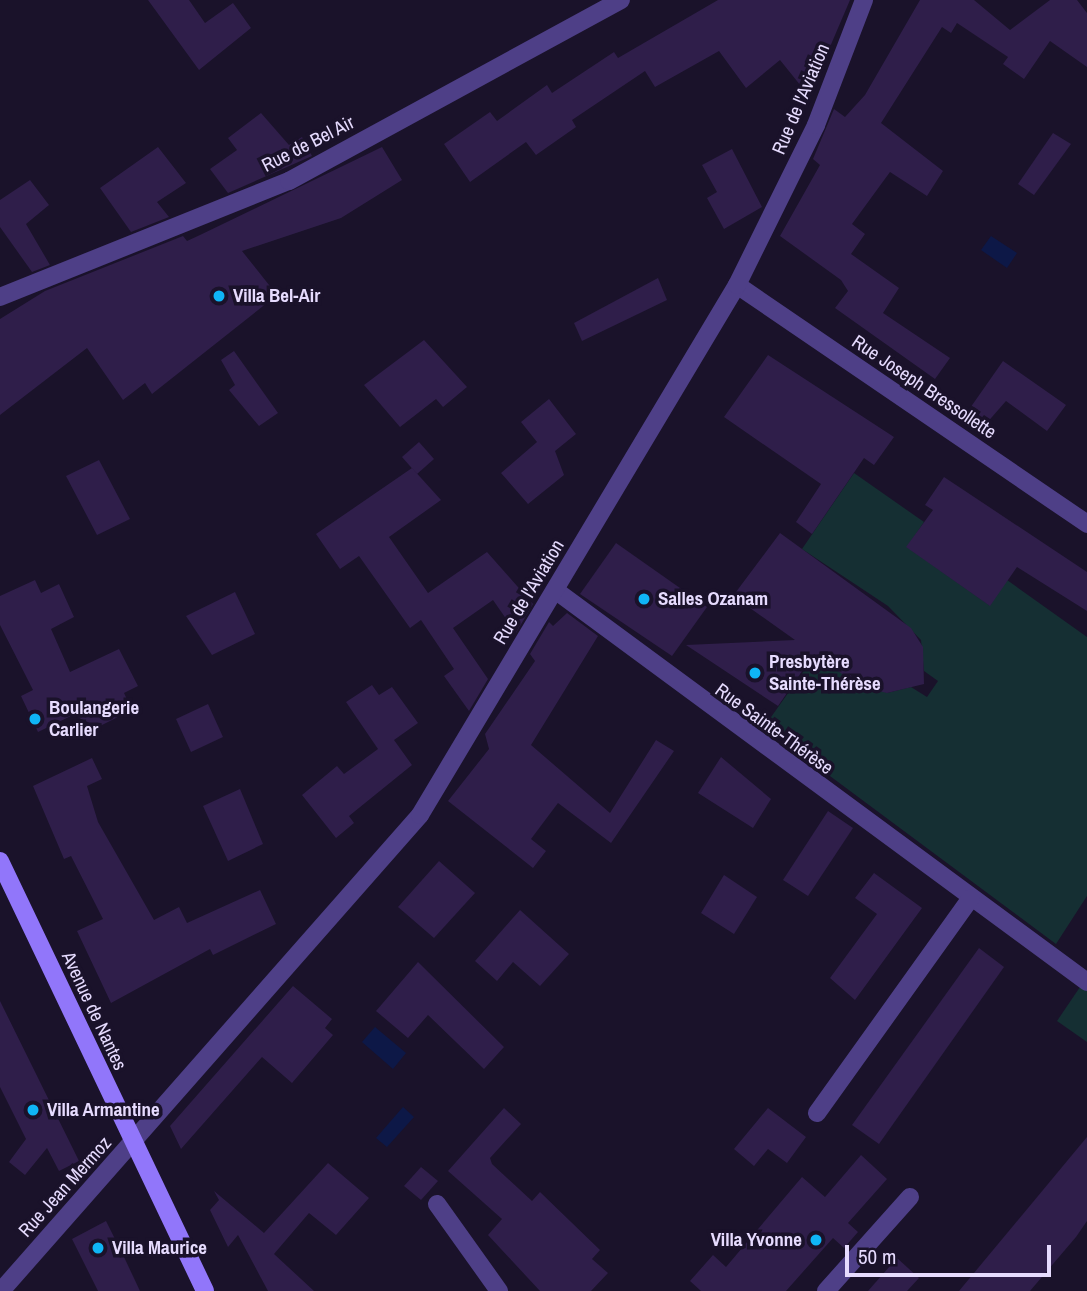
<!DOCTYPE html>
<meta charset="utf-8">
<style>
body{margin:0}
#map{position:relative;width:1087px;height:1291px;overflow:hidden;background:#1a122a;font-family:"Archivo Narrow",sans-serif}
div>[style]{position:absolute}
.green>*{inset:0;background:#152f33}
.water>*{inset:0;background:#0d1847}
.building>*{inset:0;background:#2f1e4a}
.minor>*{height:18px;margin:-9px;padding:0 9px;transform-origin:9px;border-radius:9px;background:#4e3f87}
.secondary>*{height:18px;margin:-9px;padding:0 9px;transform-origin:9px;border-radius:9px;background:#9176fa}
.dots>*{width:19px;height:19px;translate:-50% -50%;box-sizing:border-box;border:4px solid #1a122a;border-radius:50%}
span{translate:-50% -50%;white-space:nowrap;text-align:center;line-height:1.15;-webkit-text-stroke:7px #1a122a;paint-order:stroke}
.street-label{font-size:19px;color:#e6dbfe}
.poi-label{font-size:19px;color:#e6dbfe;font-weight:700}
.left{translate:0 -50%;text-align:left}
.right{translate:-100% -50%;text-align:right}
.scale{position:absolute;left:845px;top:1245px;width:206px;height:32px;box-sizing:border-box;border:4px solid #e6dbfe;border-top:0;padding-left:9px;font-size:21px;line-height:24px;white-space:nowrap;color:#e6dbfe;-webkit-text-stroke:5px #1a122a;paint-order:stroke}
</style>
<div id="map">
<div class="green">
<div style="clip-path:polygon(854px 473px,924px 522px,907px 547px,989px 605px,1007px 580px,1087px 637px,1087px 896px,1056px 944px,764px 727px,815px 655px,887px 693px,911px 687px,927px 697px,938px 681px,924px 671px,921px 640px,888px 606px,802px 549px)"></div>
<div style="clip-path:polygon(1080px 987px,1087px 991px,1087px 1042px,1057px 1021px)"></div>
</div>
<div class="water">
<div style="clip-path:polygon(991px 236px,1017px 253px,1007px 268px,981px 250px)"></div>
<div style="clip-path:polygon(375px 1027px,406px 1053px,393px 1069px,362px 1042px)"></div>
<div style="clip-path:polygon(403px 1107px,414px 1117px,387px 1147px,376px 1138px)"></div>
</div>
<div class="building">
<div style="clip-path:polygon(148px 0,189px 0,205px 23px,233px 3px,251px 28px,199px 70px)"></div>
<div style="clip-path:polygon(718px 0,850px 0,809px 96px,780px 60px,746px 88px,719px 51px,655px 87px,645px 71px,572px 120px,576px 127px,536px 155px,526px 142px,470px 182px,444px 144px,490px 112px,497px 121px,547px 85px,552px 93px,614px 52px,618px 58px)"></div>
<div style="clip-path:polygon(920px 0,974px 0,1010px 30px,1050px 0,1077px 0,1087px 13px,1087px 67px,1050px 41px,1024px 79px,1003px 64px,1008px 57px,957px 23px,951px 33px,942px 27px,881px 123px,943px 171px,927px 196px,890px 172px,852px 224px,865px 234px,851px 254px,899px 288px,883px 313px,950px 358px,935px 379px,835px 308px,848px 291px,841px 280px,780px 236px,820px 165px,813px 159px,834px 109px,845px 117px,865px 95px)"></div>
<div style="clip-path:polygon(261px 113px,289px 145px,302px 137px,312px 156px,228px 193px,210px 169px,237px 150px,228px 138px)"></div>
<div style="clip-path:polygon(1053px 133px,1071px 144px,1034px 195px,1018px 184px)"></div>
<div style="clip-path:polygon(158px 147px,186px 183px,157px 202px,169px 217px,131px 232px,100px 188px)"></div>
<div style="clip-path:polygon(382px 147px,402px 180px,341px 218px,242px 251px,277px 295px,152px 394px,145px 383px,123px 400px,87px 348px,0 415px,0 319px,45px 291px,183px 236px,187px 241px,200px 235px)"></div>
<div style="clip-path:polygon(732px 149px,762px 207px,724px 229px,707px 198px,717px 192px,702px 165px)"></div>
<div style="clip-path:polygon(30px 180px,49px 205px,26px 224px,50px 265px,32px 272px,0 227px,0 200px)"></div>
<div style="clip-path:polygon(658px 278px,667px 300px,582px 341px,574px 323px)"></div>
<div style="clip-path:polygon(424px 340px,467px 387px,443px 407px,436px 399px,400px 427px,364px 385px)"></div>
<div style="clip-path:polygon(234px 351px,278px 413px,259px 426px,229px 390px,235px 385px,221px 360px)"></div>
<div style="clip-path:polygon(768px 355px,894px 437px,874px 465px,864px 458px,812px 534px,796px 522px,821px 484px,724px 417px)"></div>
<div style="clip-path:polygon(1003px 361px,1066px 405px,1047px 431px,1006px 401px,978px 433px,961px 421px)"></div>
<div style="clip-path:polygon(549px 399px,576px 434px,555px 451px,564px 475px,528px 504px,501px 473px,537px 442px,521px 422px)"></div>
<div style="clip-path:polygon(419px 442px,434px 459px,417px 474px,402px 457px)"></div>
<div style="clip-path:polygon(99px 460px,130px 519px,97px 535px,66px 476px)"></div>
<div style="clip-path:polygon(412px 468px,441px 500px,389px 537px,428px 593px,487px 552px,533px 604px,516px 633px,493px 600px,453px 628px,488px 679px,469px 711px,444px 676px,454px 669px,421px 620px,410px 628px,359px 556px,340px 569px,316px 534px)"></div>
<div style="clip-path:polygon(944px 477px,1087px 572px,1087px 611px,1017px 567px,990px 606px,906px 547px,933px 510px,925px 505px)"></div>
<div style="clip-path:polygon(780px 533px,911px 628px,923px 647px,924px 684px,887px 693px,859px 686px,814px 654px,778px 706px,686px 645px,795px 640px,733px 596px)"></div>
<div style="clip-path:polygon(616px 543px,707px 607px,672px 656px,580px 594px)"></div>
<div style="clip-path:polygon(35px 580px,41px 593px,59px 584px,74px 617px,51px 629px,70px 672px,119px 649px,138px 686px,124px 693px,132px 710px,98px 727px,73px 715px,38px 732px,21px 696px,33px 690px,0 625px,0 596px)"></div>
<div style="clip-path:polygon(235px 592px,255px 634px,212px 655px,186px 616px)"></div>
<div style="clip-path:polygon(567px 613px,598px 636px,531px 745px,610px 813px,656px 740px,674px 751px,611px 843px,558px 803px,531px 839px,546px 851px,533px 868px,448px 801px,489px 749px,485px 734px,535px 661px,530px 654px,549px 622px,553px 626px)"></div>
<div style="clip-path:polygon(372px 685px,379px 695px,392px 687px,418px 723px,394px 740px,412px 765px,349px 816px,354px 823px,336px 838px,302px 795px,337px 766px,344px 774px,378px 749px,346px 702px)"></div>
<div style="clip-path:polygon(208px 704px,223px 737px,191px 752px,176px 719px)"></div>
<div style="clip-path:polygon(721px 757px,771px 799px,753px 828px,698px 793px)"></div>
<div style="clip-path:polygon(92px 758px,102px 779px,87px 786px,98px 822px,154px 920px,179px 907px,187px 923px,260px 890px,276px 924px,213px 955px,210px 949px,111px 1003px,77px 931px,103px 919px,71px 856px,64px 859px,33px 786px)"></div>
<div style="clip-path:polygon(240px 789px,263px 844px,228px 861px,203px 806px)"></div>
<div style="clip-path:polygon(828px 811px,853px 828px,808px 896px,783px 880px)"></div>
<div style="clip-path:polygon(439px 861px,475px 893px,434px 938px,398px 907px)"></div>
<div style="clip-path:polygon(874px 873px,922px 908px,855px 1000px,830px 978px,877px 914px,855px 898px)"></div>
<div style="clip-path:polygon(724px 875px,757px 897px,734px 934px,701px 913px)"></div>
<div style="clip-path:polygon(520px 910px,569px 954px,540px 986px,513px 962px,497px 981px,475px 961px)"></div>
<div style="clip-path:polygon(979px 948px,1004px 967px,879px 1144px,852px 1125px)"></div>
<div style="clip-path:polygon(418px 962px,504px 1047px,484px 1069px,428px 1015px,408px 1038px,376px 1011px)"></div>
<div style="clip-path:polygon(293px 986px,332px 1019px,325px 1028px,333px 1035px,292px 1083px,262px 1057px,181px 1149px,170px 1126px)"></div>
<div style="clip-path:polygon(0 1001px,79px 1161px,59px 1171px,47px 1148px,25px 1175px,9px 1162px,26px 1139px,0 1087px)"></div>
<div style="clip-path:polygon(504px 1108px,521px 1124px,490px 1158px,492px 1164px,532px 1201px,540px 1192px,600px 1250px,592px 1259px,608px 1273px,591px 1291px,540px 1291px,488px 1235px,502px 1219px,448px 1171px)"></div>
<div style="clip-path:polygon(768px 1108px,806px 1137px,787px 1163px,768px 1149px,754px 1166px,734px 1149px)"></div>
<div style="clip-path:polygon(1087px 1137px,1087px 1221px,1076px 1237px,1030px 1291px,959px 1291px)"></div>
<div style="clip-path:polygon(861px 1155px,887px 1179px,848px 1223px,858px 1232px,844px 1248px,833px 1238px,786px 1291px,701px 1291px,690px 1281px,713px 1255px,726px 1267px,802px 1177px,825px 1197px)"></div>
<div style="clip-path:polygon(328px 1163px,369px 1198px,336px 1235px,309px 1213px,274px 1254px,314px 1291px,268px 1291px,238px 1235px,228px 1247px,210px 1210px,219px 1200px,214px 1191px,264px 1233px)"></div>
<div style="clip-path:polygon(421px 1167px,438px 1181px,421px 1200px,404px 1186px)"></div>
<div style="clip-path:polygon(106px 1221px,124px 1257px,140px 1291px,98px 1291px,72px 1239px)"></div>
<div style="clip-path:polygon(897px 1258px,919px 1278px,907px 1291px,868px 1291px)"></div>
</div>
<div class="minor">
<div style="left:737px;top:285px;width:424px;rotate:34.3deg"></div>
<div style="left:0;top:297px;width:311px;rotate:-21.9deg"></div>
<div style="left:289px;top:181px;width:378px;rotate:-28.6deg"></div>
<div style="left:555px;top:590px;width:661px;rotate:36.38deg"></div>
<div style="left:817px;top:1113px;width:264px;rotate:-54.4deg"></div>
<div style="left:437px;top:1204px;width:107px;rotate:54.5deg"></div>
<div style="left:1px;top:1291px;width:634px;rotate:-48.64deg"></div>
<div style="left:420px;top:815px;width:618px;rotate:-59.12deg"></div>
<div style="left:737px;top:285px;width:178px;rotate:-63.7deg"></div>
<div style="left:816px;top:125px;width:134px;rotate:-69deg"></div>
<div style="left:826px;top:1291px;width:126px;rotate:-48.2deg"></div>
</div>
<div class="secondary">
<div style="left:0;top:861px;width:476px;rotate:64.5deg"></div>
</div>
<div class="dots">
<div style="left:219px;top:296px;background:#0fb5f6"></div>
<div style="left:644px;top:599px;background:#0fb5f6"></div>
<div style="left:755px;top:673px;background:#0fb5f6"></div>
<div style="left:35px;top:719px;background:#0fb5f6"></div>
<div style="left:33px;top:1110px;background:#0fb5f6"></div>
<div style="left:816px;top:1240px;background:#0fb5f6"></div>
<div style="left:98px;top:1248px;background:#0fb5f6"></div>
</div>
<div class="street-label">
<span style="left:801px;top:99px;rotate:-67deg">Rue de l'Aviation</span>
<span style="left:308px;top:144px;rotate:-27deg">Rue de Bel Air</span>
<span style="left:924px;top:387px;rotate:34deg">Rue Joseph Bressollette</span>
<span style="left:529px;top:592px;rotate:-59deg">Rue de l'Aviation</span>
<span style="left:774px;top:729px;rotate:36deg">Rue Sainte-Thérèse</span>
<span style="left:94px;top:1011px;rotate:65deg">Avenue de Nantes</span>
<span style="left:65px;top:1187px;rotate:-48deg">Rue Jean Mermoz</span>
</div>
<div class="poi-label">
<span class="left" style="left:233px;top:296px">Villa Bel-Air</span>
<span class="left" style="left:658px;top:599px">Salles Ozanam</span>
<span class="left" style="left:769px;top:673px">Presbytère<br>Sainte-Thérèse</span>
<span class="left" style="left:49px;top:719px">Boulangerie<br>Carlier</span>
<span class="left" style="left:47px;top:1110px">Villa Armantine</span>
<span class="right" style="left:802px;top:1240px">Villa Yvonne</span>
<span class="left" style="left:112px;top:1248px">Villa Maurice</span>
</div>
<div class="scale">50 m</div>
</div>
